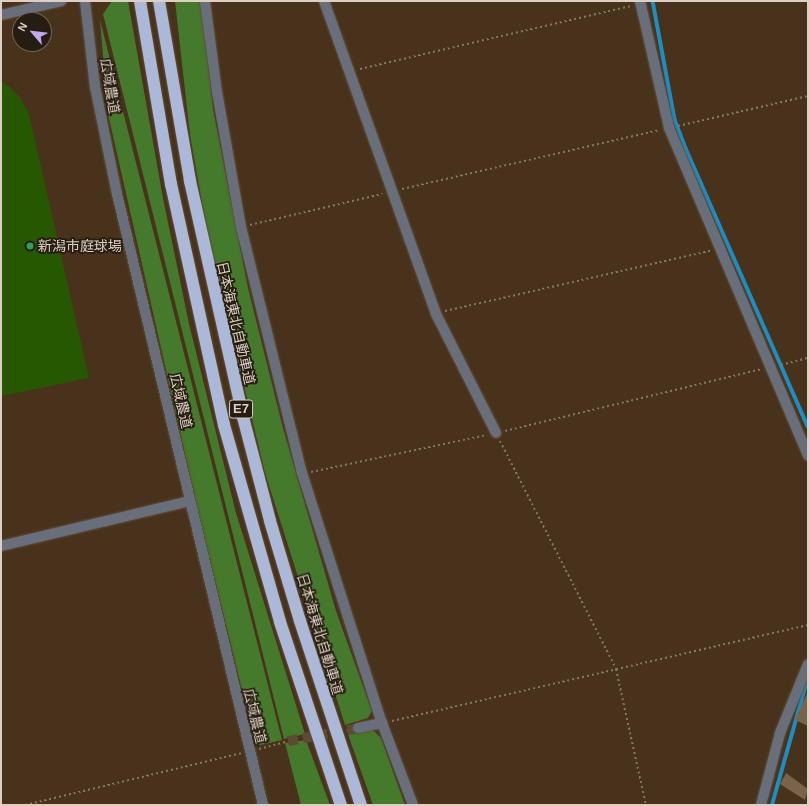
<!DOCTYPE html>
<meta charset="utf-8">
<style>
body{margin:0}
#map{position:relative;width:809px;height:806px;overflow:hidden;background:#48321b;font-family:Helvetica,"Noto Sans JP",sans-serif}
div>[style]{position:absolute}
.green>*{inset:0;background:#255800}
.forest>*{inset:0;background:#45792b}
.stream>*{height:3.5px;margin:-1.75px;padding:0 1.75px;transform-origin:1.75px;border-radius:1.75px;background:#1b8ec3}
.building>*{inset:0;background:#7a634a}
.minor-tunnel>*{height:10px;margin-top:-5px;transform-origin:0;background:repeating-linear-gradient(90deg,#5e4a34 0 10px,transparent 0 15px)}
.path>*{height:2px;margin-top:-1px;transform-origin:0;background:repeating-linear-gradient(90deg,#887562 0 2px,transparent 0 5px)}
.roads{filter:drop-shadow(0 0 1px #634e39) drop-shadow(0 0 1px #634e39)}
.minor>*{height:10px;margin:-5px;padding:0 5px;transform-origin:5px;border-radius:5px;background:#696e7b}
.highway>*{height:12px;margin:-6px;padding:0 6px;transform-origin:6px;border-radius:6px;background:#acb8d8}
.dots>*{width:11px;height:11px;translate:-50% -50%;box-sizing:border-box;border:2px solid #261d12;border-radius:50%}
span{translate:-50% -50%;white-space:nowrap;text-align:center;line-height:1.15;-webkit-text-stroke:3.5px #261d12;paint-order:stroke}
.shield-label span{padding:1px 3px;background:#261d12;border:1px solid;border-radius:3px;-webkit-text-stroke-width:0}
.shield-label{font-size:13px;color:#ddcfc2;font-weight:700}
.street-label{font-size:14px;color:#ddcfc2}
.poi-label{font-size:14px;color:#ddcfc2}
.left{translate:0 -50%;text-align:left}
.frame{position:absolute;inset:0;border:2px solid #ddcfc2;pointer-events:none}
.north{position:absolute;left:12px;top:12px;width:40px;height:40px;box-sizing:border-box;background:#261d12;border:1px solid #6f6458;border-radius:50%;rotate:298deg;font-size:11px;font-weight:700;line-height:16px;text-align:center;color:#ddcfc2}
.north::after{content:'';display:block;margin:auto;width:14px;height:18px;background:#c1a8f3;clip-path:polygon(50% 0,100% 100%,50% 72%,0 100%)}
</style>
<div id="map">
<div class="green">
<div style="clip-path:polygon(1px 82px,10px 87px,21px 99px,29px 114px,89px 378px,1px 396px)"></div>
</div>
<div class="forest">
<div style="clip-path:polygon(112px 1px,128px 1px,163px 198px,189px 324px,236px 513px,305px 734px,284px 739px,103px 14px)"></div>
<div style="clip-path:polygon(175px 1px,201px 1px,213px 109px,248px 288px,283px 428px,336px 611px,372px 711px,368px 718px,345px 725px,265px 473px,247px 398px,204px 214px,190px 135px)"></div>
<div style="clip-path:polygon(100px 20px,243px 587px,282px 740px,256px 746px,200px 520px,108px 114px)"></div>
<div style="clip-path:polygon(357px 726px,372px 729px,381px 738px,405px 805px,373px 805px,346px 729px)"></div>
<div style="clip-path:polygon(306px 740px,330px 805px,301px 805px,285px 743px)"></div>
</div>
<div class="stream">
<div style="left:653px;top:1px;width:121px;rotate:79.5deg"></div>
<div style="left:675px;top:120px;width:26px;rotate:69deg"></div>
<div style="left:684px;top:144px;width:308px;rotate:66.3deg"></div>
<div style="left:772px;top:805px;width:133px;rotate:-74.3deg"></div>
</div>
<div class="building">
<div style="clip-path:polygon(808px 691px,808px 726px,795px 720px)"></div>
<div style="clip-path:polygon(786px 773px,808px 789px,805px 800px,780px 784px)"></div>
</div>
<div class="minor-tunnel">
<div style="left:288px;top:741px;width:71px;rotate:-10.5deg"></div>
</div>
<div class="path">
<div style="left:360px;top:69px;width:277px;rotate:-13.1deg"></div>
<div style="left:678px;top:126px;width:133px;rotate:-13deg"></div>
<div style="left:402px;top:189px;width:264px;rotate:-12.9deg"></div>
<div style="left:250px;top:225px;width:136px;rotate:-13.2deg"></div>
<div style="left:445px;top:311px;width:272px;rotate:-12.8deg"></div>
<div style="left:781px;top:365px;width:28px;rotate:-15deg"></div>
<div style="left:505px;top:431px;width:263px;rotate:-13.6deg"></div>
<div style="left:500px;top:441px;width:256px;rotate:63deg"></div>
<div style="left:616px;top:669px;width:139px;rotate:77.6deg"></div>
<div style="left:311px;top:472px;width:180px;rotate:-11.9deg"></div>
<div style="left:392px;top:721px;width:427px;rotate:-13deg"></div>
<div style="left:259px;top:749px;width:30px;rotate:-15deg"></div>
<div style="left:25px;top:805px;width:222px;rotate:-13.5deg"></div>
</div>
<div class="roads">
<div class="minor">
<div style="left:85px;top:1px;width:87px;rotate:83.4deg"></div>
<div style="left:95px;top:87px;width:109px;rotate:78.4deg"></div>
<div style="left:117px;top:194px;width:628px;rotate:76.56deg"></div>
<div style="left:205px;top:1px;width:92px;rotate:82.5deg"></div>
<div style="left:217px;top:92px;width:137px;rotate:79.9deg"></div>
<div style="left:241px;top:227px;width:253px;rotate:76.1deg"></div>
<div style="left:302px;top:473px;width:262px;rotate:72.3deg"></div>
<div style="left:382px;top:723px;width:88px;rotate:69.3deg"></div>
<div style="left:324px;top:1px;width:332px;rotate:70.3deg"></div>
<div style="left:436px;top:314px;width:133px;rotate:63.2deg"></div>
<div style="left:640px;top:1px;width:130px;rotate:77.1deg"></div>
<div style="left:669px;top:128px;width:356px;rotate:67deg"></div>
<div style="left:1px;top:15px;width:62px;rotate:-13.1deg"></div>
<div style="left:1px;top:546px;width:194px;rotate:-13.4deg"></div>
<div style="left:358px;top:728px;width:25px;rotate:-12deg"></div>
<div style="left:761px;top:805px;width:74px;rotate:-75.2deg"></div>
<div style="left:780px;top:733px;width:74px;rotate:-67.9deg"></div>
</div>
<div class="highway">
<div style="left:140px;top:1px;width:186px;rotate:80.4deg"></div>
<div style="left:171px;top:184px;width:247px;rotate:77.6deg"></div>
<div style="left:224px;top:425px;width:205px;rotate:74.1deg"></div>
<div style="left:280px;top:622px;width:193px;rotate:71.6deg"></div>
<div style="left:159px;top:1px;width:183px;rotate:80.2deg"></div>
<div style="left:190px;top:181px;width:242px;rotate:77.3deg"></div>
<div style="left:243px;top:417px;width:107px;rotate:75.4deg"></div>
<div style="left:270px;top:521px;width:104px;rotate:73.3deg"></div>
<div style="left:300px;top:621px;width:194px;rotate:71.7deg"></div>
</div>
</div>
<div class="dots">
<div style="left:30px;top:246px;background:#2e9e5b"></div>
</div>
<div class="shield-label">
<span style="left:241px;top:409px">E7</span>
</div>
<div class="street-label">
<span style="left:110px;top:86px;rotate:80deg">広域農道</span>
<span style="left:236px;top:323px;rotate:77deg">日本海東北自動車道</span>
<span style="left:181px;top:401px;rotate:77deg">広域農道</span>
<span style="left:320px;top:634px;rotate:73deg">日本海東北自動車道</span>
<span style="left:255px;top:716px;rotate:76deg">広域農道</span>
</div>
<div class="poi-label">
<span class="left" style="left:38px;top:246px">新潟市庭球場</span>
</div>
<div class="frame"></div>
<div class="north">N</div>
</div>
